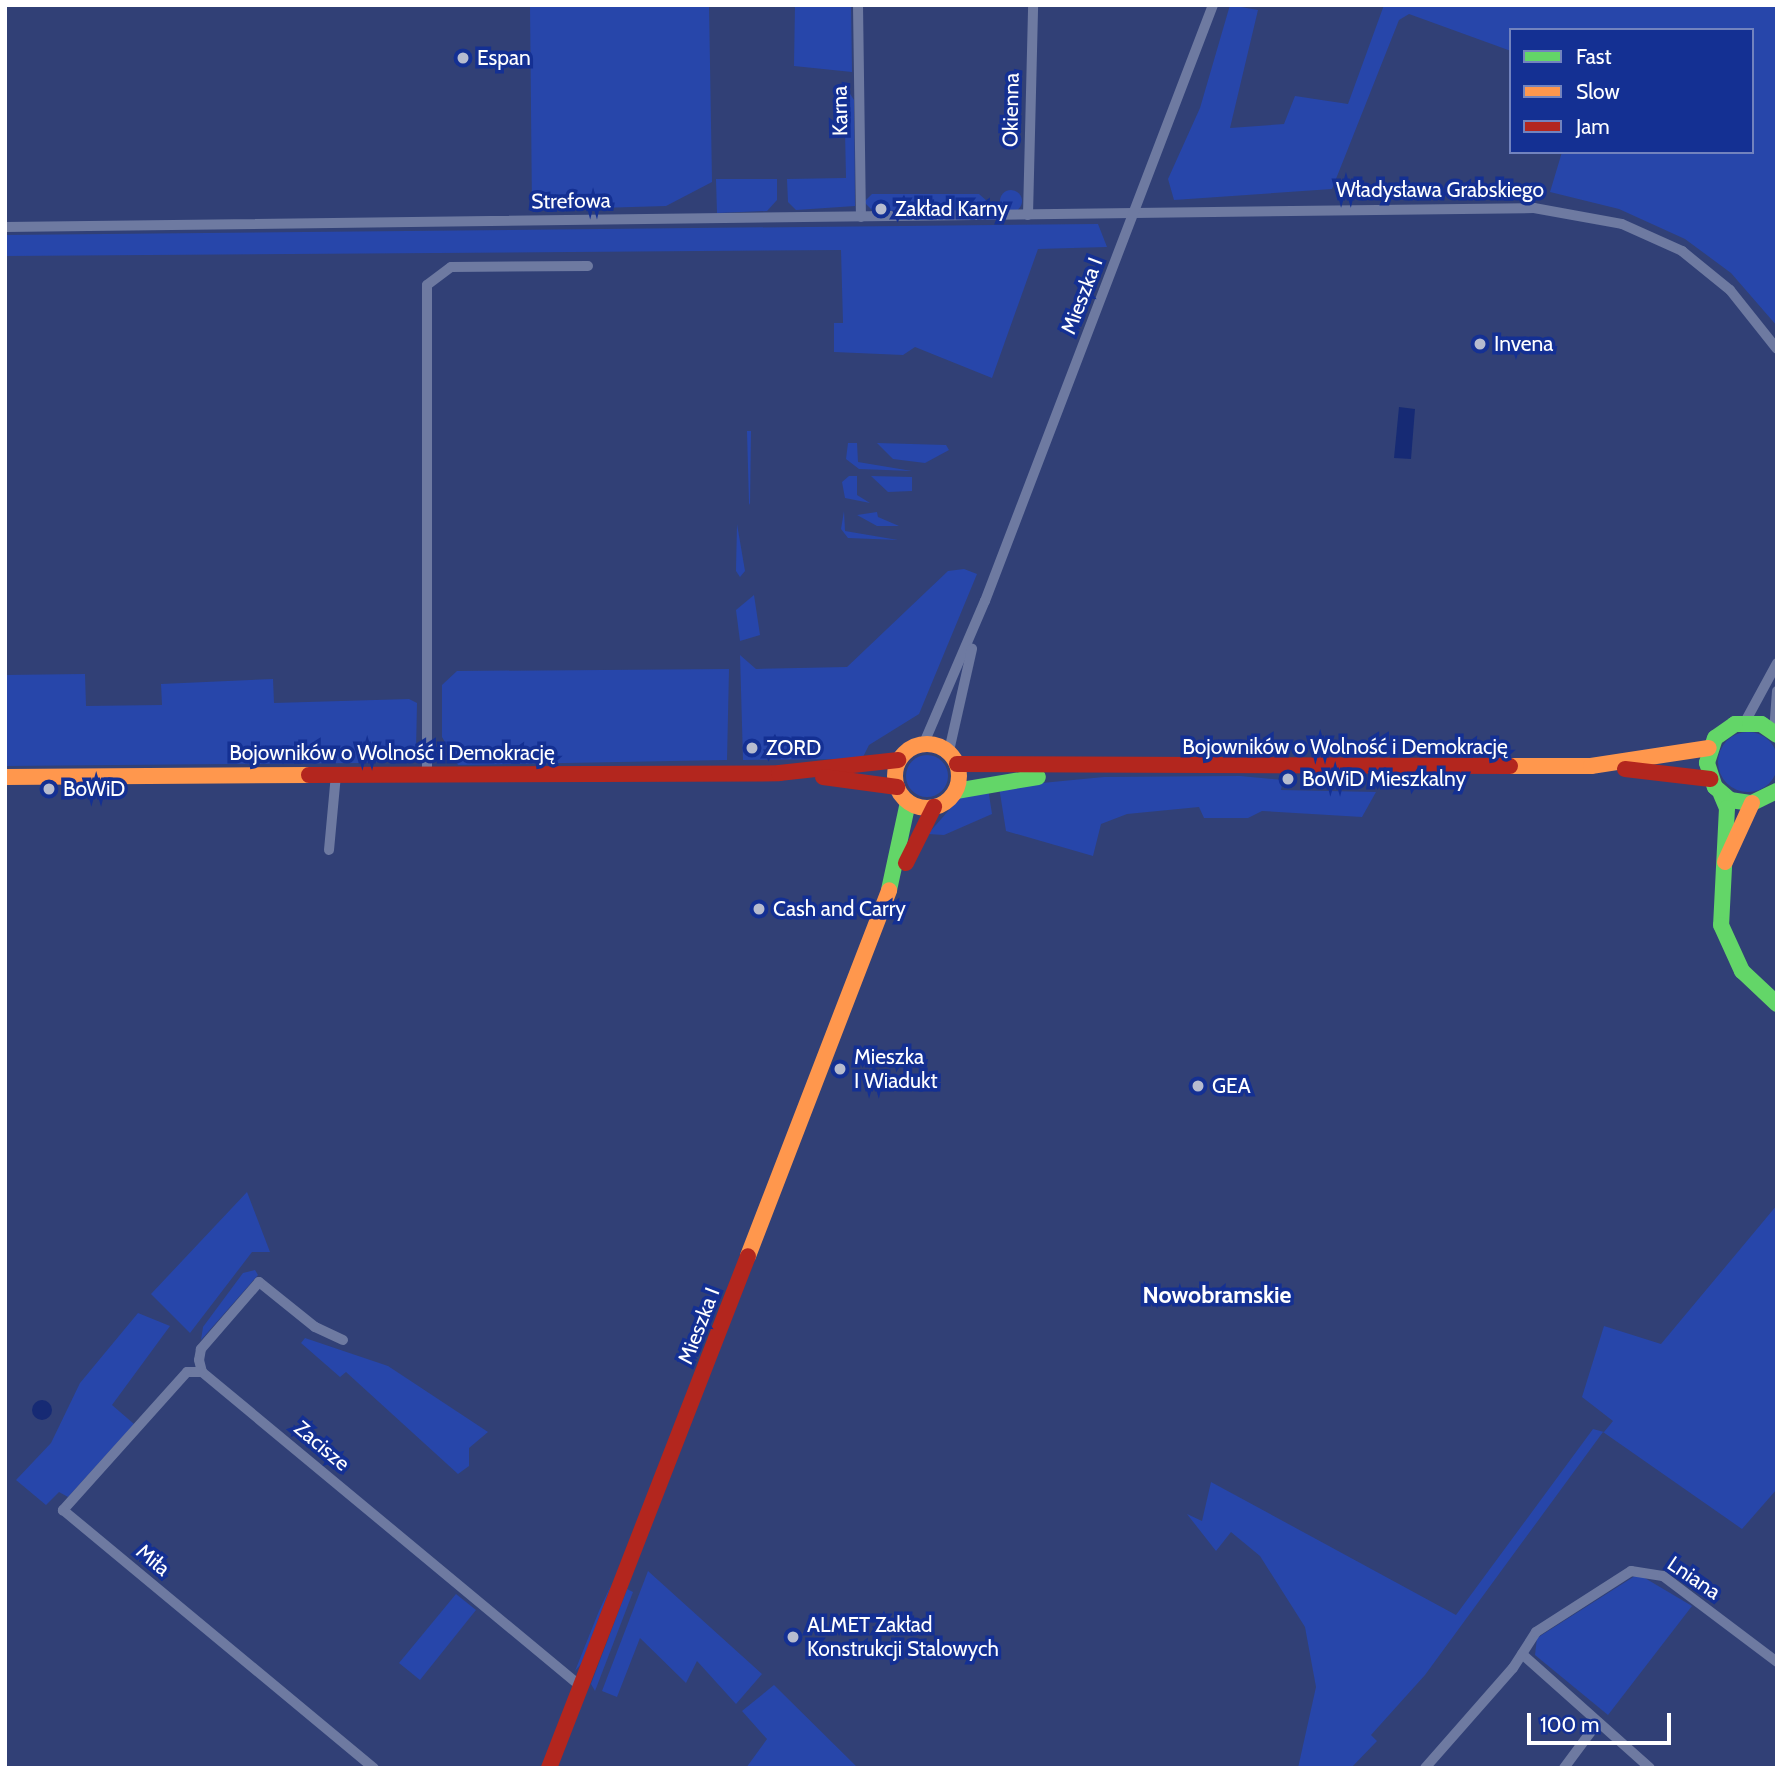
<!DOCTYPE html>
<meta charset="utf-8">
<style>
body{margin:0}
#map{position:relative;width:1782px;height:1773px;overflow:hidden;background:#314076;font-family:Cabin,sans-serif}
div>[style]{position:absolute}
.green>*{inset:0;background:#2746aa}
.round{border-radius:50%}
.water>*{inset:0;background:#162a74}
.street>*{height:10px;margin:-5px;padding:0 5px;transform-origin:5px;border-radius:5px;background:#6e7aa1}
.fast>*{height:16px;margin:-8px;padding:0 8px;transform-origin:8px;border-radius:8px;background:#63d668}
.slow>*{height:16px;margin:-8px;padding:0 8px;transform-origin:8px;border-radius:8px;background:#ff974d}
.slow>.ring{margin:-8px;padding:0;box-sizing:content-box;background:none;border:16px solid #ff974d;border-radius:50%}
.jam>*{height:16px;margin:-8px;padding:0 8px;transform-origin:8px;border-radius:8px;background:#b3261e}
.dots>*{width:19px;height:19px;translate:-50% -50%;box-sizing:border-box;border:4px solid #143093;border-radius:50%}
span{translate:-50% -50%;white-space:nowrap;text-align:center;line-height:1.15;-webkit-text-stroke:7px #143093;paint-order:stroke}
.poi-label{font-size:21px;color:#fff}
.left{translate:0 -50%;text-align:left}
.street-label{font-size:21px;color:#fff}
.neighbourhood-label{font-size:23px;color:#fff;font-weight:700}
.frame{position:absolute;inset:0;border:7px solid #fff;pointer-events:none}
.legend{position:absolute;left:1509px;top:28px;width:245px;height:126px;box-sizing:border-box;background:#143093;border:2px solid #7283be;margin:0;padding:9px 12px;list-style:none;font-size:21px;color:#fff}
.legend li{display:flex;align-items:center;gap:14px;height:35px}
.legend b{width:35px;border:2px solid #7283be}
.scale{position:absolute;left:1527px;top:1713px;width:144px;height:32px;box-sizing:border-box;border:4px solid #fff;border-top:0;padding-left:9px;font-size:21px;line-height:24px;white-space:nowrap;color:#fff;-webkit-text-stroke:5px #143093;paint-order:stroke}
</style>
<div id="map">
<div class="green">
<div style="clip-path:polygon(530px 5px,709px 5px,712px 182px,666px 206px,532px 210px)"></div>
<div style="clip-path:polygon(795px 5px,851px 5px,852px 72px,794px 66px)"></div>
<div style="clip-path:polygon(1230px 5px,1258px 10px,1230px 128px,1284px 124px,1295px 96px,1348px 104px,1384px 5px,1777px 5px,1777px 326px,1731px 273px,1685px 239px,1619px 209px,1550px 192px,1562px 152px,1752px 152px,1752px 30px,1511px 30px,1511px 51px,1409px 14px,1399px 20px,1332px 189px,1174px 200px,1168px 179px,1200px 108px)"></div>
<div style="clip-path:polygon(844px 84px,854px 100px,855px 206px,796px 210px,788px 202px,787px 179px,846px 178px)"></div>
<div style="clip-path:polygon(716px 179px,777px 179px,777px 200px,767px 211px,717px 213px)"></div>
<div class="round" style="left:1000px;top:190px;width:22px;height:22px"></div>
<div style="clip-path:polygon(872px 194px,979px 194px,988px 202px,982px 210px,873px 211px,864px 202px)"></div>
<div style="clip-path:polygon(1098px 224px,1107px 247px,1038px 249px,992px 378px,915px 347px,903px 355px,834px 352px,834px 323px,843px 323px,841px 250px,5px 256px,5px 235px)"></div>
<div style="clip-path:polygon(747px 431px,751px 431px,750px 505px,749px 503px)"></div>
<div style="clip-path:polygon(848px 443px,857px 443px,858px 462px,912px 471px,859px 469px,846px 459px)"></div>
<div style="clip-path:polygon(877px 443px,946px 445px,949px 450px,925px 463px,893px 459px)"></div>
<div style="clip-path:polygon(849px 476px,857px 476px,857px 495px,870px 503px,845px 498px,842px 482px)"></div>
<div style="clip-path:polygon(871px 476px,912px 477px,912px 491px,888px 492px)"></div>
<div style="clip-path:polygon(844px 511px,845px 531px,898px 540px,848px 538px,841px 529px)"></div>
<div style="clip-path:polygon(877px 512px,878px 517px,899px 526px,877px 526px,857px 515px)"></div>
<div style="clip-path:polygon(737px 524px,745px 571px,740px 577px,736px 571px)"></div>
<div style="clip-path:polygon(964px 569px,977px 574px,919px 714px,869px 745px,862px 759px,743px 760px,740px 655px,756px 669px,847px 667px,948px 571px)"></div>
<div style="clip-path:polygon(754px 595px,760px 635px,740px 641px,736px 610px)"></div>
<div style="clip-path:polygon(729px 669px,727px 760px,458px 765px,442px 737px,442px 685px,457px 671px)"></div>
<div style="clip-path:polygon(85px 674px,86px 706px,162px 705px,161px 684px,273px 679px,274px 703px,409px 699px,417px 703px,416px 752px,407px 761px,359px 763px,5px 766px,5px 675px)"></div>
<div class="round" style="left:1718px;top:732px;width:60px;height:60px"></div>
<div class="round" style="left:906px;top:755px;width:42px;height:42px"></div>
<div style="clip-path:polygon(1240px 776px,1283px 780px,1281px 790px,1376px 792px,1362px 817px,1262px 811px,1248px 818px,1204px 818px,1199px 807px,1127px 814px,1101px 824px,1093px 856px,1006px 831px,999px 787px,1104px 777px)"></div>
<div style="clip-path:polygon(988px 788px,992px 814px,944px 835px,928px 834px,963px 794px)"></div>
<div style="clip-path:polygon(247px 1192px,270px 1252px,252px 1252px,190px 1333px,151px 1294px)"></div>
<div style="clip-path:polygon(1777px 1205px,1777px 1489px,1742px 1529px,1603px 1432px,1425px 1675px,1371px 1735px,1377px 1741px,1351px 1768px,1298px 1768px,1316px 1687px,1305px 1627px,1260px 1556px,1231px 1532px,1216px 1551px,1187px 1514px,1202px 1521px,1211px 1482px,1456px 1615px,1593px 1429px,1604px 1432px,1613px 1421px,1582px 1397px,1604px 1326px,1661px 1344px)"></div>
<div style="clip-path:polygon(255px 1270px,258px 1275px,201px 1340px,203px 1327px,243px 1273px)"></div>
<div style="clip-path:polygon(138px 1313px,170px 1326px,112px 1405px,134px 1424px,68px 1497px,59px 1492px,46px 1505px,16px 1480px,51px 1443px,80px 1383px)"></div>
<div style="clip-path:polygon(305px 1338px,388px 1366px,488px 1432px,469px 1448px,469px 1466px,458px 1474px,346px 1372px,340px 1377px,301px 1343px)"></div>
<div style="clip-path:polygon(648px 1571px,762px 1674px,736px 1704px,697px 1661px,686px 1683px,640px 1638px,617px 1697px,602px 1691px)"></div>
<div style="clip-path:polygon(1638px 1574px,1692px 1606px,1608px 1715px,1535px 1655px,1537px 1638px)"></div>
<div style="clip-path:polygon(612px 1583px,582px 1663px,575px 1671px,599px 1611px)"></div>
<div style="clip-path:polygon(627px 1589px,633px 1592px,595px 1691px,591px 1684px)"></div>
<div style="clip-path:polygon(456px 1594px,476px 1610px,420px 1680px,399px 1663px)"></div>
<div style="clip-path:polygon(774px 1685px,858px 1768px,746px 1768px,767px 1739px,742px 1711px)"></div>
</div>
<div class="water">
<div style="clip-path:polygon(1399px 407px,1415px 409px,1411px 459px,1394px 458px)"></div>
<div class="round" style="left:32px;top:1400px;width:20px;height:20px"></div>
</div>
<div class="street">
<div style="left:858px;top:5px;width:212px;rotate:89.2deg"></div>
<div style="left:1028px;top:215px;width:210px;rotate:-88.6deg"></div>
<div style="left:5px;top:227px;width:1529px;rotate:-0.71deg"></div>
<div style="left:1534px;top:208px;width:89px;rotate:10.3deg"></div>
<div style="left:1622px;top:224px;width:66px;rotate:24.2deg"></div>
<div style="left:1682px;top:251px;width:62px;rotate:39.1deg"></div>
<div style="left:1730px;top:290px;width:75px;rotate:51.5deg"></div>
<div style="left:1745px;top:722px;width:67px;rotate:-61.5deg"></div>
<div style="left:1774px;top:732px;width:41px;rotate:-85.8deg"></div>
<div style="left:924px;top:743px;width:155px;rotate:-66.8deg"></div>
<div style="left:985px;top:601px;width:638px;rotate:-69.07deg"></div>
<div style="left:949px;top:751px;width:105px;rotate:-77.3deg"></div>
<div style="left:427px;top:774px;width:489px;rotate:-90deg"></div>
<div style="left:427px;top:285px;width:30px;rotate:-37deg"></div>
<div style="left:451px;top:267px;width:137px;rotate:-0.4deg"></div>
<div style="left:329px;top:850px;width:76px;rotate:-84.7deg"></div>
<div style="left:343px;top:1340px;width:31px;rotate:-155deg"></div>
<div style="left:315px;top:1327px;width:72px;rotate:-141.2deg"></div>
<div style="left:259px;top:1282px;width:89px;rotate:130.9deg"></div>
<div style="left:201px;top:1349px;width:11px;rotate:100deg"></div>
<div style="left:199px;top:1360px;width:12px;rotate:76deg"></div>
<div style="left:202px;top:1372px;width:493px;rotate:39.7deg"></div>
<div style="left:202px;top:1372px;width:15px;rotate:180deg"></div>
<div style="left:187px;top:1372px;width:186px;rotate:131.9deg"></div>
<div style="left:63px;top:1510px;width:404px;rotate:39.7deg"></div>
<div style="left:1522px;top:1654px;width:171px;rotate:41.7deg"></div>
<div style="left:1425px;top:1768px;width:133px;rotate:-48.7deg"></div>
<div style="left:1513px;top:1668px;width:43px;rotate:-57.4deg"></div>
<div style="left:1536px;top:1632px;width:113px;rotate:-32.7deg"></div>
<div style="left:1631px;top:1571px;width:32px;rotate:9deg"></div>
<div style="left:1663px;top:1576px;width:143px;rotate:37deg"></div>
<div style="left:1564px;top:1768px;width:57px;rotate:-53.5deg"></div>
</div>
<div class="fast">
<div style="left:1777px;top:735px;width:19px;rotate:-145deg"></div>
<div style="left:1761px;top:724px;width:26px;rotate:180deg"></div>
<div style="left:1735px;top:724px;width:24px;rotate:145deg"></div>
<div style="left:1715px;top:738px;width:26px;rotate:108deg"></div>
<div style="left:1707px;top:763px;width:25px;rotate:72deg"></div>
<div style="left:1715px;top:787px;width:20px;rotate:41deg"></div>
<div style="left:1730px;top:800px;width:22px;rotate:8deg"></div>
<div style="left:1752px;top:803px;width:28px;rotate:-26deg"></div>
<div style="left:956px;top:791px;width:83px;rotate:-9.7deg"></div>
<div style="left:1721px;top:794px;width:15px;rotate:67deg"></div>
<div style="left:1727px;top:808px;width:117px;rotate:92.9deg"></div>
<div style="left:1721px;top:925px;width:51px;rotate:65.5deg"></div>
<div style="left:1742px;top:971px;width:48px;rotate:43.3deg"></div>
<div style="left:889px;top:890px;width:90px;rotate:-77.8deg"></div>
</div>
<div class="slow">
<div class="ring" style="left:895px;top:744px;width:48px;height:48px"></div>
<div style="left:1510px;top:766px;width:81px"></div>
<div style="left:1591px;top:766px;width:119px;rotate:-8.7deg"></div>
<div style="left:5px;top:777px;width:304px;rotate:-0.4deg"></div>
<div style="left:1725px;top:862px;width:65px;rotate:-65.4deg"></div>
<div style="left:748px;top:1256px;width:392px;rotate:-68.9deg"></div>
</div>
<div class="jam">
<div style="left:957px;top:764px;width:553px;rotate:0.21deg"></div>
<div style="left:1625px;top:769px;width:86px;rotate:6.7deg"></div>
<div style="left:309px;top:775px;width:470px;rotate:-0.2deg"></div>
<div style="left:779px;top:773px;width:120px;rotate:-6.2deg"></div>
<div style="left:823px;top:777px;width:75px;rotate:7.7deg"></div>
<div style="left:906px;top:863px;width:63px;rotate:-63.4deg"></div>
<div style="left:549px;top:1768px;width:549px;rotate:-68.76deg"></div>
</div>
<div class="dots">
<div style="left:463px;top:58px;background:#b7bccf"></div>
<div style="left:881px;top:209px;background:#b7bccf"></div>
<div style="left:1480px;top:344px;background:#b7bccf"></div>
<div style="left:752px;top:748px;background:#b7bccf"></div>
<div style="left:1288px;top:779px;background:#b7bccf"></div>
<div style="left:49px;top:789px;background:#b7bccf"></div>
<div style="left:759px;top:909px;background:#b7bccf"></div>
<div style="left:840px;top:1069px;background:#b7bccf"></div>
<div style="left:1198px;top:1086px;background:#b7bccf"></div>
<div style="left:793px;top:1637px;background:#b7bccf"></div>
</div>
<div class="poi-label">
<span class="left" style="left:477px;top:58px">Espan</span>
<span class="left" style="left:895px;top:209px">Zakład Karny</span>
<span class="left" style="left:1494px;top:344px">Invena</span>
<span class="left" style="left:766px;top:748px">ZORD</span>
<span class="left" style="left:1302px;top:779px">BoWiD Mieszkalny</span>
<span class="left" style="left:63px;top:789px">BoWiD</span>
<span class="left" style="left:773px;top:909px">Cash and Carry</span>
<span class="left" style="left:854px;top:1069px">Mieszka<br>I Wiadukt</span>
<span class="left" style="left:1212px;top:1086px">GEA</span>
<span class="left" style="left:807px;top:1637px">ALMET Zakład<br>Konstrukcji Stalowych</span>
</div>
<div class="street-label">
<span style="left:1011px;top:110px;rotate:-89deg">Okienna</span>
<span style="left:840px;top:111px;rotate:-91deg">Karna</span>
<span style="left:1440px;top:190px">Władysława Grabskiego</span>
<span style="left:571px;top:201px;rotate:-1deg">Strefowa</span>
<span style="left:1082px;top:296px;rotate:-69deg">Mieszka I</span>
<span style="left:1345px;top:747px">Bojowników o Wolność i Demokrację</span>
<span style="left:392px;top:753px">Bojowników o Wolność i Demokrację</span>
<span style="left:699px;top:1326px;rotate:-69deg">Mieszka I</span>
<span style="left:322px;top:1446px;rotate:40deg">Zacisze</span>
<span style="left:153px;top:1560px;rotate:40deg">Miła</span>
<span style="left:1694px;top:1578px;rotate:34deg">Lniana</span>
</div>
<div class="neighbourhood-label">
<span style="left:1217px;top:1295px">Nowobramskie</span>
</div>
<div class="frame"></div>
<ul class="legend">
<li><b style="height:9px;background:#63d668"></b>Fast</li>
<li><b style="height:9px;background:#ff974d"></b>Slow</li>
<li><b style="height:9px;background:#b3261e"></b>Jam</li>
</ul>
<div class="scale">100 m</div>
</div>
